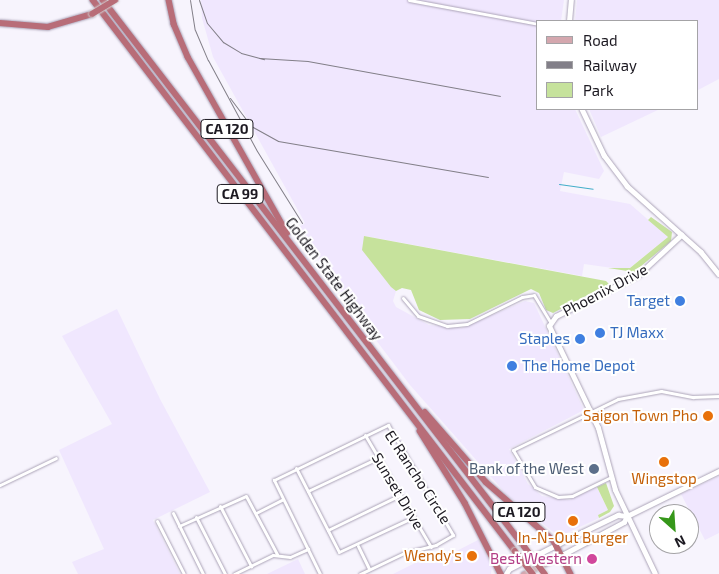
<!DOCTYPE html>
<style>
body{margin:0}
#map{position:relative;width:719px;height:574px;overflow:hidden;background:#f7f4fd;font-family:"Exo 2",sans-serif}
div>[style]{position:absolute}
.built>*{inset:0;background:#f0e7fe}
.green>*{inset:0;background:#c6e29c}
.stream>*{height:1px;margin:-0.5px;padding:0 0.5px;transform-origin:0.5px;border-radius:0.5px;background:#42aec9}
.roads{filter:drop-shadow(0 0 1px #aca4b8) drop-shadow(0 0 1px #aca4b8)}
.street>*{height:3px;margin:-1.5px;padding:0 1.5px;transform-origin:1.5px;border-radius:1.5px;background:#fff}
.secondary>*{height:4.5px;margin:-2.25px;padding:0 2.25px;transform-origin:2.25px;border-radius:2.25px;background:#fff}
.primary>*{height:5px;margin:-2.5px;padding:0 2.5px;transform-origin:2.5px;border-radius:2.5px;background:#d4a7ae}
.highway>*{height:5.5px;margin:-2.75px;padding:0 2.75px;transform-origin:2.75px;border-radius:2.75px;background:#b86d78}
.rail>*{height:1px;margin:-0.5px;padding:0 0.5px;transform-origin:0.5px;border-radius:0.5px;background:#827f88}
.bridges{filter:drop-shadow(0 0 1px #d2d1d3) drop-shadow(0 0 1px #d2d1d3)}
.highway-bridge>*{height:5.5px;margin:-2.75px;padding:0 2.75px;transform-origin:2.75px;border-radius:2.75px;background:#b86d78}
.dots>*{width:14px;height:14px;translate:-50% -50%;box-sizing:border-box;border:2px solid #fff;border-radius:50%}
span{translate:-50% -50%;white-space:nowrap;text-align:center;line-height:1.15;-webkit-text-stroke:4px #fff;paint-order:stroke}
.shield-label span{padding:1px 4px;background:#fff;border:1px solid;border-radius:4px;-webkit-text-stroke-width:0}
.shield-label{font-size:14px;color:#1c1921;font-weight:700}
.street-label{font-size:15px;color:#1c1921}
.shop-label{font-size:15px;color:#366cbe}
.right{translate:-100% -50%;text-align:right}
.left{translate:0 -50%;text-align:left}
.food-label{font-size:15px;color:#c56008}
.service-label{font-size:15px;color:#4e5e75}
.hotel-label{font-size:15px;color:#b23c85}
.legend{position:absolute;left:536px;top:20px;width:162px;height:90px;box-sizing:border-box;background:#fff;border:1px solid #a4a3a6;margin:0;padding:6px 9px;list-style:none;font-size:15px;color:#1c1921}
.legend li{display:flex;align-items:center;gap:10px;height:25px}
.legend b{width:25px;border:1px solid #a4a3a6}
.north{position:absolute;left:649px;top:504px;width:50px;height:50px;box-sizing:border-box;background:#fff;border:1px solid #a4a3a6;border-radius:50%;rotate:154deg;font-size:14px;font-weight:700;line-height:20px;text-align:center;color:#1c1921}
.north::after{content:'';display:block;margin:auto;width:18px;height:22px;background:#36971a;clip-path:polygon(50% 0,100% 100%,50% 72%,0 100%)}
</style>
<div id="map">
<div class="built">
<div style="clip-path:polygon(201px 0,564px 0,561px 21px,538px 21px,538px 109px,575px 109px,604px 171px,599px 179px,564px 172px,560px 191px,630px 204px,668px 237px,627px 270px,584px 264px,582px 276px,365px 236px,396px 291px,393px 301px,396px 307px,429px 325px,462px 328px,525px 301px,534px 303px,584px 410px,509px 449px,528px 484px,542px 496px,569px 500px,597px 487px,608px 510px,598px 515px,599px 518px,567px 533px,557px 535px,507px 495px,410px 385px,360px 319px,298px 228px,305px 223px,213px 57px,202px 18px)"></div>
<div style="clip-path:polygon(577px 0,719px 0,719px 79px,698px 90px,698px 21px,575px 21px)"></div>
<div style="clip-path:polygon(589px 109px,660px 109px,601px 137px)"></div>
<div style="clip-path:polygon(117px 309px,160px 399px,210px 492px,153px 520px,180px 574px,78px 574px,72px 562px,104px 549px,59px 450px,112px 424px,62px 336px)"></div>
<div style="clip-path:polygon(719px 476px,719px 533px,705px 540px,681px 494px)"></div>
<div style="clip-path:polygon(478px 540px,492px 566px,491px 574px,393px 574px,415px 563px,439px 560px)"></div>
<div style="clip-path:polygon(298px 559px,305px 574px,267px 574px)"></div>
</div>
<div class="green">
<div style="clip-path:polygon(651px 217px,672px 232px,671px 241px,634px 272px,608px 268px,630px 268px,668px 237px,648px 220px)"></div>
<div style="clip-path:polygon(364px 236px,606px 281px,609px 284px,553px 313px,546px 310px,539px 293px,531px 289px,470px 319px,440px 320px,419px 310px,411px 290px,402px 288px,396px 291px,391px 287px,362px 250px)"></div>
<div style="clip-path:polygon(606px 483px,614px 506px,610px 512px,599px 518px,598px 515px,608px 510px,597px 487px)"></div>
</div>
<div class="stream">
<div style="left:559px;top:184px;width:34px;rotate:8deg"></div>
</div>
<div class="roads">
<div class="street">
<div style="left:409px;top:0;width:131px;rotate:10.5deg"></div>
<div style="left:403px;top:298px;width:23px;rotate:50deg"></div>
<div style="left:418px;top:316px;width:31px;rotate:19deg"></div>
<div style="left:447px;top:326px;width:20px;rotate:-6deg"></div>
<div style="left:467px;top:324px;width:61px;rotate:-26.1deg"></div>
<div style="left:522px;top:297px;width:12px;rotate:-9deg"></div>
<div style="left:534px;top:295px;width:31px;rotate:59deg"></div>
<div style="left:365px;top:435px;width:130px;rotate:59.5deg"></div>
<div style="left:296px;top:468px;width:94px;rotate:62.9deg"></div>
<div style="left:339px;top:552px;width:83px;rotate:-25deg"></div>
<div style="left:611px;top:477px;width:43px;rotate:154deg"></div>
<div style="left:572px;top:496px;width:14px;rotate:176deg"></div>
<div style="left:558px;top:497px;width:25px;rotate:-157deg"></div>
<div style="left:535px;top:487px;width:43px;rotate:-120.7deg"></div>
<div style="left:513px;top:450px;width:117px;rotate:-25.9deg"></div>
<div style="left:618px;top:399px;width:44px;rotate:-10.5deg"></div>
<div style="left:661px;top:391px;width:33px;rotate:11deg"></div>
<div style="left:693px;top:397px;width:26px;rotate:-2deg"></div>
<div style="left:0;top:485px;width:62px;rotate:-25.7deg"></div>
<div style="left:308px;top:491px;width:77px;rotate:-25.2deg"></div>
<div style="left:220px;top:506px;width:68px;rotate:62.7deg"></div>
<div style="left:173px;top:513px;width:68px;rotate:63.8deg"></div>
<div style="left:256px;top:513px;width:29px;rotate:-27deg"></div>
<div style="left:196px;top:517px;width:64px;rotate:63deg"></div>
<div style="left:157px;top:521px;width:59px;rotate:63deg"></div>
<div style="left:179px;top:526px;width:73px;rotate:-24.1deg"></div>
<div style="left:246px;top:496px;width:66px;rotate:61.9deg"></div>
<div style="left:328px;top:530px;width:80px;rotate:-25.9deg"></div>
<div style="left:358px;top:546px;width:25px;rotate:64deg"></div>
<div style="left:234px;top:574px;width:43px;rotate:-26deg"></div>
<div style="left:273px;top:555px;width:17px;rotate:7deg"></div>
<div style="left:290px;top:557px;width:20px;rotate:-24deg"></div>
<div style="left:320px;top:574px;width:105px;rotate:-116.1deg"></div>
<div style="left:274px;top:480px;width:127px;rotate:-25.8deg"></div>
<div style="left:388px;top:425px;width:128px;rotate:59.4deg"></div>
<div style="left:453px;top:535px;width:20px;rotate:150deg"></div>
<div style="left:436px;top:545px;width:33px;rotate:166deg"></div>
<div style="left:404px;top:553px;width:49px;rotate:154.5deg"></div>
</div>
<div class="secondary">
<div style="left:569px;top:21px;width:21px;rotate:-85deg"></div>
<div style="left:582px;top:109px;width:51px;rotate:64.4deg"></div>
<div style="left:604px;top:155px;width:39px;rotate:53deg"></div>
<div style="left:627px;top:186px;width:99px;rotate:41.7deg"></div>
<div style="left:701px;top:252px;width:28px;rotate:51deg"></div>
<div style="left:562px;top:555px;width:70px;rotate:-28deg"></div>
<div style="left:624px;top:522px;width:7px;rotate:-63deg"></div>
<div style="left:506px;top:574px;width:6px;rotate:-59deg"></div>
<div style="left:509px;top:569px;width:64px;rotate:-27deg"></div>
<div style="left:566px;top:540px;width:58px;rotate:-25.7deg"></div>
<div style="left:618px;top:515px;width:9px;rotate:6deg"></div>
<div style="left:627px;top:516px;width:102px;rotate:-26.1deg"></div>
<div style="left:655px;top:574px;width:93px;rotate:-115.5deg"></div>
<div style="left:615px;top:490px;width:64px;rotate:-105.3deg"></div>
<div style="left:598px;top:428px;width:113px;rotate:-115.7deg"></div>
<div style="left:549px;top:326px;width:12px;rotate:-55deg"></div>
<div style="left:556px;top:316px;width:92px;rotate:-26.6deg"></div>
<div style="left:638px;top:275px;width:59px;rotate:-42.9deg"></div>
</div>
<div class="primary">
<div style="left:523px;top:574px;width:43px;rotate:-26deg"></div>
</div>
<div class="highway">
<div style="left:93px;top:0;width:694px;rotate:52.55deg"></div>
<div style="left:103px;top:0;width:689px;rotate:52.37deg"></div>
<div style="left:169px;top:0;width:25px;rotate:78deg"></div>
<div style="left:174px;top:24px;width:36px;rotate:67deg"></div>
<div style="left:188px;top:57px;width:202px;rotate:60.6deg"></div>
<div style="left:0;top:23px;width:48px;rotate:4.8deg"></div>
<div style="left:48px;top:27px;width:46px;rotate:-16.5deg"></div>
<div style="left:425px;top:412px;width:93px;rotate:48.9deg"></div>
<div style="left:486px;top:482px;width:90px;rotate:40.9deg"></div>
<div style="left:554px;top:541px;width:37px;rotate:63deg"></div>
<div style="left:420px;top:431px;width:85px;rotate:58deg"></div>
<div style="left:465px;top:503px;width:80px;rotate:63.1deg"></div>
</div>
</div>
<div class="rail">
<div style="left:190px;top:0;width:30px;rotate:81deg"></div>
<div style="left:195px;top:30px;width:33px;rotate:67deg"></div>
<div style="left:208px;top:60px;width:103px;rotate:61.7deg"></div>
<div style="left:257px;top:151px;width:85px;rotate:58deg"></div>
<div style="left:199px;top:0;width:24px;rotate:71deg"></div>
<div style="left:207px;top:23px;width:25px;rotate:50deg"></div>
<div style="left:223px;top:42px;width:21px;rotate:31deg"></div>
<div style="left:241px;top:53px;width:24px;rotate:15deg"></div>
<div style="left:259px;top:58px;width:49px;rotate:3.5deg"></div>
<div style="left:308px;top:61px;width:195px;rotate:10.3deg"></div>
<div style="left:230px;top:98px;width:35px;rotate:53deg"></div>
<div style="left:251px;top:126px;width:31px;rotate:29deg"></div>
<div style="left:278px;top:141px;width:213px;rotate:9.7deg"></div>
</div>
<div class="bridges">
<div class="highway-bridge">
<div style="left:92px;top:14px;width:27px;rotate:-31deg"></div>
<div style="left:524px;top:546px;width:35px;rotate:53deg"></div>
<div style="left:515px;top:551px;width:29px;rotate:52deg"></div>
</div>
</div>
<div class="dots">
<div style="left:680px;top:301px;background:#3f7fe0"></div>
<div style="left:600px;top:333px;background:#3f7fe0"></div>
<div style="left:580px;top:339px;background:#3f7fe0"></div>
<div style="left:512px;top:366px;background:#3f7fe0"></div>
<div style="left:708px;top:416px;background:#e8710a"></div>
<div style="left:664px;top:462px;background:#e8710a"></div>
<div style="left:594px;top:469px;background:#5c6f8a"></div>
<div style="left:573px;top:521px;background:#e8710a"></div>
<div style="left:472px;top:556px;background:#e8710a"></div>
<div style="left:592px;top:559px;background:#d1479c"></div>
</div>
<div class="shield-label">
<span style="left:227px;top:129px">CA 120</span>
<span style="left:240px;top:194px">CA 99</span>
<span style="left:519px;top:512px">CA 120</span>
</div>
<div class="street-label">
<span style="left:334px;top:279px;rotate:53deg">Golden State Highway</span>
<span style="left:605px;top:290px;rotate:-28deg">Phoenix Drive</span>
<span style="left:418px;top:477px;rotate:57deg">El Rancho Circle</span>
<span style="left:398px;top:491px;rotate:59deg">Sunset Drive</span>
</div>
<div class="shop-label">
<span class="right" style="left:670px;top:301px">Target</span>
<span class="left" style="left:610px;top:333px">TJ Maxx</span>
<span class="right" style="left:570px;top:339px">Staples</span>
<span class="left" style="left:522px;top:366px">The Home Depot</span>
</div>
<div class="food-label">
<span class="right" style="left:698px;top:416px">Saigon Town Pho</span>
<span style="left:664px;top:479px">Wingstop</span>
<span style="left:573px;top:538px">In-N-Out Burger</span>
<span class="right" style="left:462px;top:556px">Wendy's</span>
</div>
<div class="service-label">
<span class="right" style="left:584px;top:469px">Bank of the West</span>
</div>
<div class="hotel-label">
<span class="right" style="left:582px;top:559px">Best Western</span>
</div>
<ul class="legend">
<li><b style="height:6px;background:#d4a7ae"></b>Road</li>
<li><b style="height:6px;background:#827f88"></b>Railway</li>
<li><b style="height:14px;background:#c6e29c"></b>Park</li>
</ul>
<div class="north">N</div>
</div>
